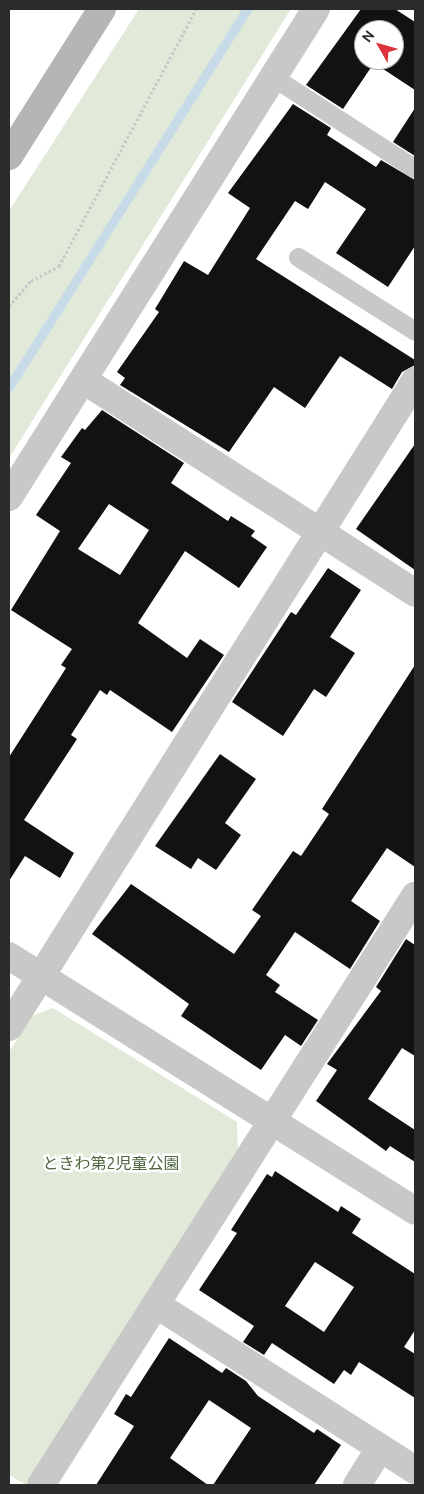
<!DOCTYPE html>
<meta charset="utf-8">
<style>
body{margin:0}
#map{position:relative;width:424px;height:1494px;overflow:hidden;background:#fff;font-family:Ubuntu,"Noto Sans JP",sans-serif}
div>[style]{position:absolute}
.green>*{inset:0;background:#e1e9d9}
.stream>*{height:9px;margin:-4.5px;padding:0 4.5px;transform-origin:4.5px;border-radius:4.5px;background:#c6dae8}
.building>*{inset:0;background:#121212}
.path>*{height:3px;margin-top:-1.5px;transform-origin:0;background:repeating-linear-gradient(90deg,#c8c8c8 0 2.5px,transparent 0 5px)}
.lane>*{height:19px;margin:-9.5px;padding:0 9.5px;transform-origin:9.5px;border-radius:9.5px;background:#c8c8c8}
.street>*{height:28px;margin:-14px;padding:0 14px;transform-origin:14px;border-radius:14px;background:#c8c8c8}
.secondary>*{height:28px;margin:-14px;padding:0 14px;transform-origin:14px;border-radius:14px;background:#b5b5b5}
span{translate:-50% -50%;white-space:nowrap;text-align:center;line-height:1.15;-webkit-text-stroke:5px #fff;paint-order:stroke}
.park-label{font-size:16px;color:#4d643c}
.frame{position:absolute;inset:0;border:10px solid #2b2b2b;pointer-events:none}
.north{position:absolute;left:354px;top:20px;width:50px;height:50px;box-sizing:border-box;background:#fff;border:1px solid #aaa;border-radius:50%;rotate:308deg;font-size:14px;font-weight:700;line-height:20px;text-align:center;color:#2b2b2b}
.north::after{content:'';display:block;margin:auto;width:18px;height:22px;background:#dc343b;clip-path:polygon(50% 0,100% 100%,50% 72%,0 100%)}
</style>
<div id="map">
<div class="green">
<div style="clip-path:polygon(139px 9px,291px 9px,9px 458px,9px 211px)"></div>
<div style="clip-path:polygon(53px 1008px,237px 1122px,238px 1153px,26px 1485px,9px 1475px,9px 1052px,32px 1016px)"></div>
</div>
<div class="stream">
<div style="left:9px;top:387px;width:447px;rotate:-57.8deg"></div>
</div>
<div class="building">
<div style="clip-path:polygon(evenodd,361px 9px,395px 9px,415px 22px,415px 90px,374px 63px,343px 109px,306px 85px,361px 9px,364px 30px,394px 30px,394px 60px,364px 60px,364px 30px)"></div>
<div style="clip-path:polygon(293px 104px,331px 128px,327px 135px,376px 167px,381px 160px,415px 180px,415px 246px,388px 287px,336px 253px,366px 209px,325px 182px,308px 209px,295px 201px,256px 259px,415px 360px,415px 365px,402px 372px,392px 389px,340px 356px,305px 408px,274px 387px,229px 452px,120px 385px,125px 378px,117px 372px,159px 312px,155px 309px,184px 261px,208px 275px,250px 208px,228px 193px)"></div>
<div style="clip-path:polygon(415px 108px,415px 156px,393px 142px)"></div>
<div style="clip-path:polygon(evenodd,102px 410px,184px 463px,171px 483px,228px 521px,231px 516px,255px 531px,251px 536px,267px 547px,239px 588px,185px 551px,138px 623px,187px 658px,200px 639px,224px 655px,172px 732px,110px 690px,107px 695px,100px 690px,71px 735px,77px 739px,24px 820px,74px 853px,60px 878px,25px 856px,9px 881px,9px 757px,66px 668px,61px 665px,72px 649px,11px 610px,60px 531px,36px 515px,71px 463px,61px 457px,82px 428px,85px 430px,102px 410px,109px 504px,149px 530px,120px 575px,78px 549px,109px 504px)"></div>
<div style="clip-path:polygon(415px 444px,415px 570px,356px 529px)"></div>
<div style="clip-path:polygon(328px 568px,361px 590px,330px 637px,355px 653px,326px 697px,314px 689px,283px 736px,232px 702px,291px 612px,296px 615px)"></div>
<div style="clip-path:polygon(415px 665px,415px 867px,387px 848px,351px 901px,380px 921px,350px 969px,295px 932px,266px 975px,280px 985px,275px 992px,318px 1020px,301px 1046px,285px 1035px,261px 1070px,181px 1016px,189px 1004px,92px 934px,131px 884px,234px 954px,261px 916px,252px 910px,293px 851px,301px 856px,329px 814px,322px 809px)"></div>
<div style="clip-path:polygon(220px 754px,256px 779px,225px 823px,241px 835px,216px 870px,198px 858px,191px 869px,155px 846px)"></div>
<div style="clip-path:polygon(406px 939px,415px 945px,415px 1056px,402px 1048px,368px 1099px,415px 1130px,415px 1162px,390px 1146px,386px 1151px,316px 1101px,337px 1070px,327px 1064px,381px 991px,376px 987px)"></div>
<div style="clip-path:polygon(evenodd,275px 1171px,338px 1212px,341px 1206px,361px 1219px,352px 1233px,415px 1274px,415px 1330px,404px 1347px,415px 1354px,415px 1398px,359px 1362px,351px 1375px,344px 1370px,334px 1384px,272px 1343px,264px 1355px,243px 1342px,254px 1326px,199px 1290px,237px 1233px,231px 1230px,267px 1174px,272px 1177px,275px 1171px,315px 1262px,354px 1287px,324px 1332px,285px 1306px,315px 1262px)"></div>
<div style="clip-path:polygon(169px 1338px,222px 1373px,226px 1368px,246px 1381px,258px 1396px,314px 1433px,317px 1429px,341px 1445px,314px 1485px,213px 1485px,251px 1428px,209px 1400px,170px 1458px,208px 1485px,96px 1485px,134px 1426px,114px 1414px,126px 1394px,131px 1397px)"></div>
</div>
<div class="path">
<div style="left:9px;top:306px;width:33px;rotate:-49deg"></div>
<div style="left:31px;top:281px;width:32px;rotate:-28deg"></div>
<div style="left:59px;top:266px;width:291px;rotate:-61.9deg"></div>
</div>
<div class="lane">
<div style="left:273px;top:77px;width:169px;rotate:32.9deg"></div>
<div style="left:298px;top:257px;width:138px;rotate:32.3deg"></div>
</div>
<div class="street">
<div style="left:85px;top:381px;width:392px;rotate:32.7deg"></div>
<div style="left:9px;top:497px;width:577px;rotate:-57.83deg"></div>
<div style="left:9px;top:956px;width:479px;rotate:32.1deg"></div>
<div style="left:9px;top:1027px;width:763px;rotate:-57.85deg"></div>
<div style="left:157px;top:1305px;width:306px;rotate:32.6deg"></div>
<div style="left:41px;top:1485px;width:698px;rotate:-57.59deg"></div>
<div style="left:357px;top:1485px;width:44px;rotate:-58.1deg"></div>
</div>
<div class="secondary">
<div style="left:9px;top:156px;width:174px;rotate:-57.7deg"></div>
</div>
<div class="park-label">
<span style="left:111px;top:1163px">ときわ第2児童公園</span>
</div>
<div class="frame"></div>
<div class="north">N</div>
</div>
